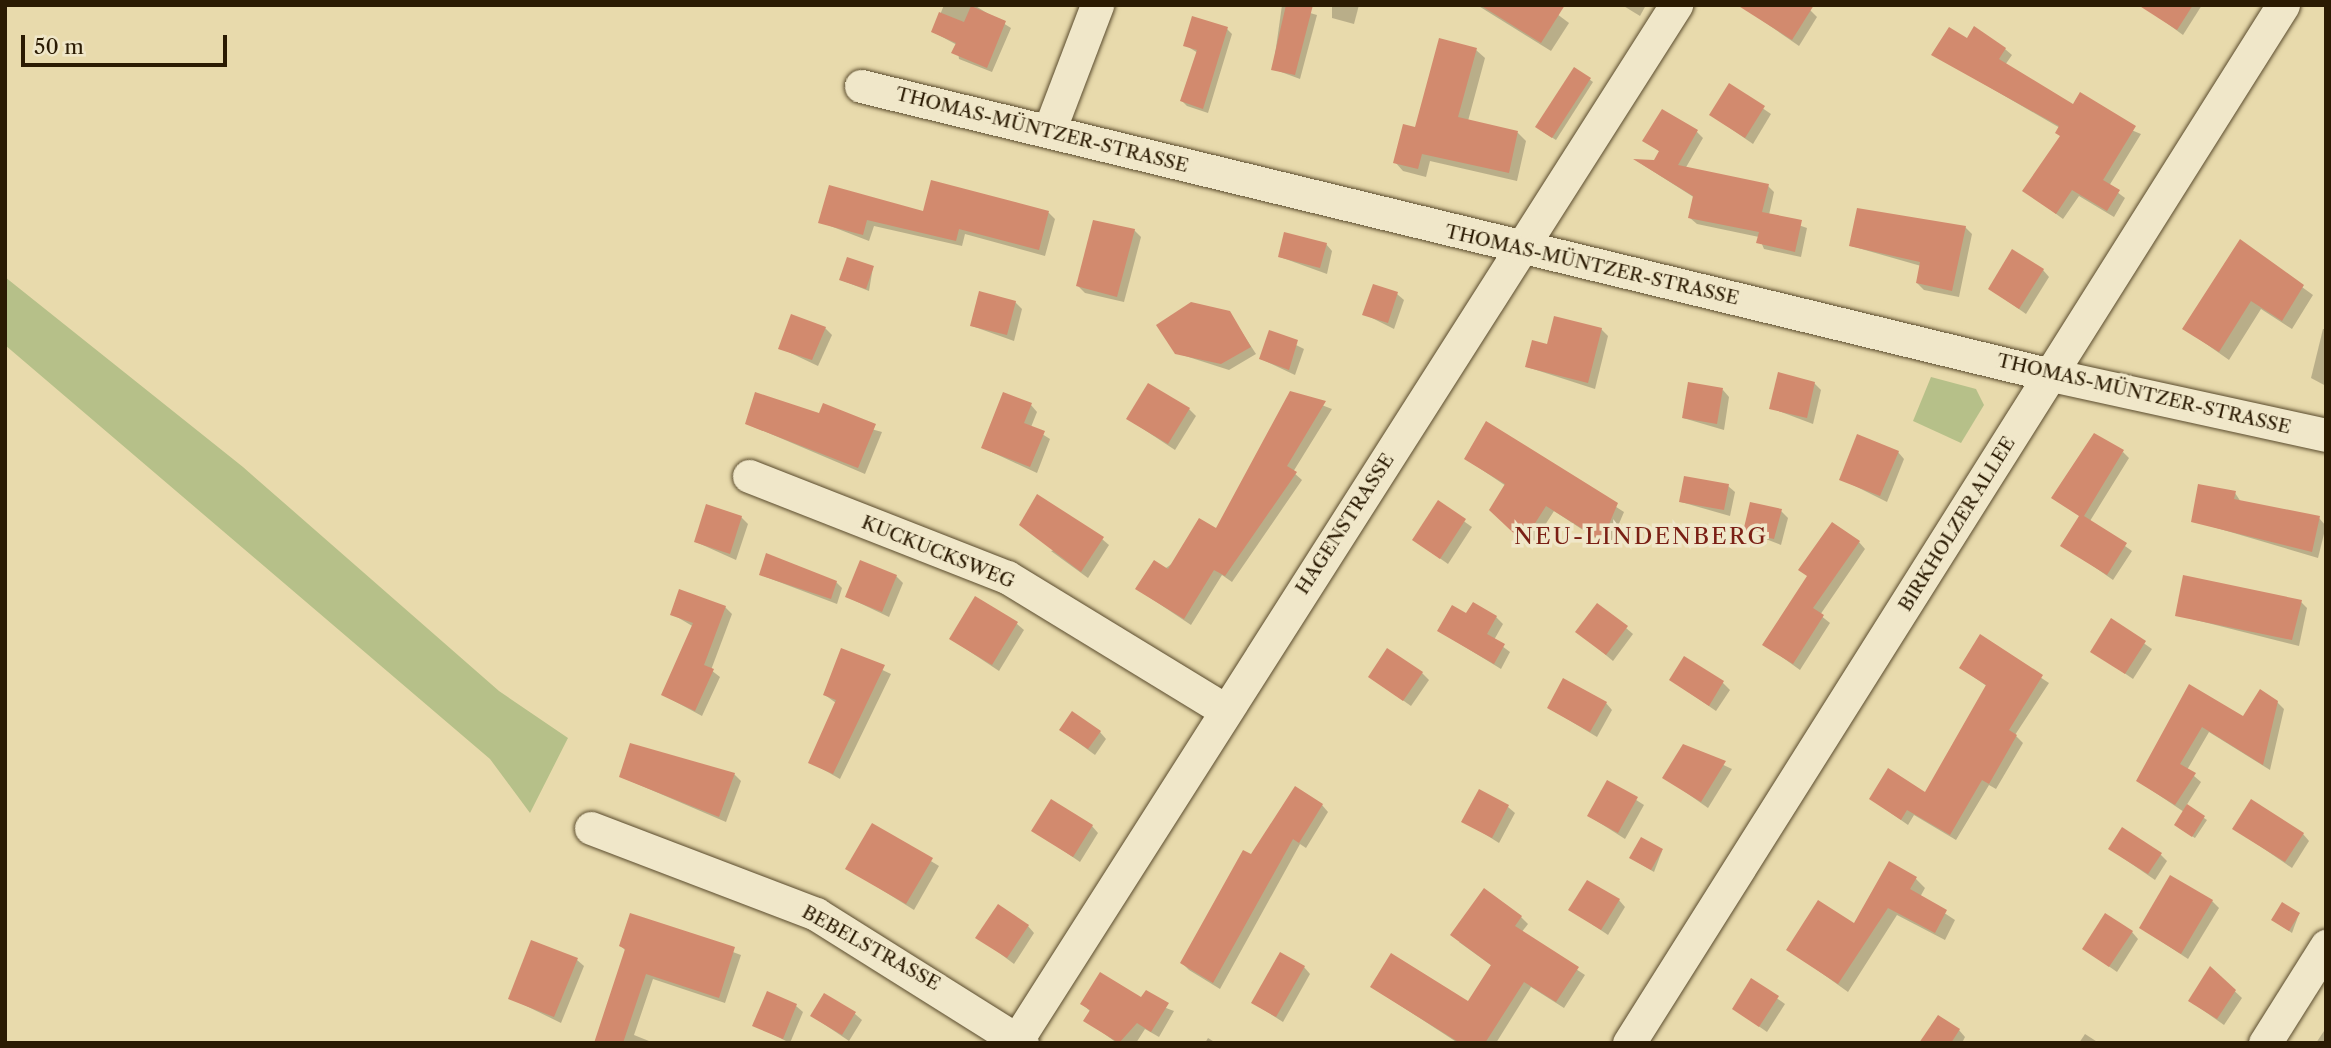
<!DOCTYPE html>
<meta charset="utf-8">
<style>
body{margin:0}
#map{position:relative;width:2331px;height:1048px;overflow:hidden;background:#e8daac;font-family:"Libre Caslon Text",serif}
div>[style]{position:absolute}
.green>*{inset:0;background:#b6c089}
.shadow>*{inset:0;background:#0003}
.building>*{inset:0;background:#d28a6e}
.roads{filter:drop-shadow(0 0 2px #5a4b2d) drop-shadow(0 0 2px #5a4b2d)}
.minor>*{height:33px;margin:-16.5px;padding:0 16.5px;transform-origin:16.5px;border-radius:16.5px;background:#f0e7c9}
span{translate:-50% -50%;white-space:nowrap;text-align:center;line-height:1.15;-webkit-text-stroke:7px #f0e7c9;paint-order:stroke}
.street-label{font-size:19px;color:#2b1b03}
.quarter-label{font-size:23px;color:#7a1f14;letter-spacing:2px}
.frame{position:absolute;inset:0;border:7px solid #2b1b03;pointer-events:none}
.scale{position:absolute;left:21px;top:35px;width:206px;height:32px;box-sizing:border-box;border:4px solid #2b1b03;border-top:0;padding-left:9px;font-size:21px;line-height:24px;white-space:nowrap;color:#2b1b03;-webkit-text-stroke:5px #f0e7c9;paint-order:stroke}
</style>
<div id="map">
<div class="green">
<div style="clip-path:polygon(5px 277px,243px 467px,499px 691px,568px 738px,530px 813px,490px 759px,5px 345px)"></div>
<div style="clip-path:polygon(1931px 377px,1976px 389px,1984px 405px,1961px 443px,1913px 421px)"></div>
</div>
<div class="shadow">
<div style="clip-path:polygon(944px 5px,974px 5px,1011px 28px,992px 72px,959px 59px,957px 45px,933px 32px)"></div>
<div style="clip-path:polygon(1282px 5px,1317px 15px,1300px 79px,1273px 69px)"></div>
<div style="clip-path:polygon(1332px 5px,1359px 5px,1354px 24px,1332px 18px)"></div>
<div style="clip-path:polygon(1477px 5px,1545px 5px,1569px 23px,1551px 51px)"></div>
<div style="clip-path:polygon(1622px 5px,1646px 5px,1640px 16px)"></div>
<div style="clip-path:polygon(2142px 5px,2202px 5px,2183px 35px)"></div>
<div style="clip-path:polygon(1747px 10px,1810px 10px,1817px 17px,1799px 46px)"></div>
<div style="clip-path:polygon(1227px 29px,1232px 34px,1208px 113px,1187px 106px,1182px 101px,1198px 53px,1185px 45px)"></div>
<div style="clip-path:polygon(1968px 41px,2005px 49px,2012px 55px,2005px 65px,2073px 106px,2141px 134px,2109px 186px,2125px 198px,2114px 217px,2079px 196px,2063px 219px,2025px 191px,2062px 137px,2060px 128px,1934px 55px)"></div>
<div style="clip-path:polygon(1476px 50px,1485px 58px,1468px 121px,1518px 133px,1526px 141px,1517px 181px,1430px 161px,1426px 177px,1403px 171px,1395px 162px)"></div>
<div style="clip-path:polygon(1575px 69px,1593px 82px,1556px 140px,1540px 130px)"></div>
<div style="clip-path:polygon(1730px 86px,1771px 114px,1753px 144px,1711px 115px)"></div>
<div style="clip-path:polygon(1697px 132px,1703px 138px,1685px 169px,1768px 186px,1774px 192px,1769px 215px,1807px 228px,1801px 257px,1764px 249px,1759px 237px,1697px 224px,1690px 218px,1695px 198px,1637px 161px,1655px 162px,1660px 152px,1645px 140px)"></div>
<div style="clip-path:polygon(932px 182px,1049px 213px,1055px 219px,1045px 256px,965px 234px,962px 246px,874px 226px,869px 241px,820px 222px,925px 213px)"></div>
<div style="clip-path:polygon(1965px 227px,1972px 234px,1959px 297px,1924px 290px,1917px 283px,1921px 266px,1851px 246px)"></div>
<div style="clip-path:polygon(1134px 230px,1141px 237px,1124px 302px,1085px 293px,1078px 286px)"></div>
<div style="clip-path:polygon(2240px 242px,2313px 295px,2292px 329px,2261px 309px,2229px 360px,2185px 329px)"></div>
<div style="clip-path:polygon(1326px 244px,1332px 251px,1327px 274px,1280px 257px)"></div>
<div style="clip-path:polygon(873px 267px,869px 291px,841px 280px)"></div>
<div style="clip-path:polygon(2043px 270px,2049px 277px,2026px 314px,1990px 289px)"></div>
<div style="clip-path:polygon(1397px 294px,1404px 300px,1394px 329px,1364px 314px)"></div>
<div style="clip-path:polygon(1015px 302px,1022px 309px,1014px 341px,972px 326px)"></div>
<div style="clip-path:polygon(1229px 312px,1256px 354px,1229px 370px,1176px 353px)"></div>
<div style="clip-path:polygon(825px 328px,832px 335px,818px 366px,780px 348px)"></div>
<div style="clip-path:polygon(1601px 329px,1608px 336px,1595px 389px,1527px 367px,1548px 346px)"></div>
<div style="clip-path:polygon(2323px 329px,2326px 329px,2326px 386px,2311px 378px)"></div>
<div style="clip-path:polygon(1270px 332px,1304px 349px,1295px 375px,1261px 359px)"></div>
<div style="clip-path:polygon(1814px 383px,1821px 390px,1813px 424px,1771px 408px)"></div>
<div style="clip-path:polygon(1723px 390px,1729px 397px,1724px 430px,1683px 418px)"></div>
<div style="clip-path:polygon(1291px 393px,1332px 409px,1293px 472px,1302px 480px,1232px 582px,1222px 575px,1191px 625px,1137px 589px,1217px 531px)"></div>
<div style="clip-path:polygon(1031px 405px,1037px 412px,1031px 427px,1050px 439px,1037px 473px,983px 448px)"></div>
<div style="clip-path:polygon(1189px 409px,1196px 416px,1175px 450px,1128px 419px)"></div>
<div style="clip-path:polygon(820px 415px,882px 432px,865px 474px,747px 424px)"></div>
<div style="clip-path:polygon(1487px 424px,1624px 512px,1609px 547px,1554px 511px,1531px 547px,1491px 510px,1506px 486px,1466px 459px)"></div>
<div style="clip-path:polygon(1898px 452px,1904px 459px,1887px 502px,1841px 479px)"></div>
<div style="clip-path:polygon(2123px 452px,2129px 458px,2090px 521px,2132px 551px,2113px 580px,2063px 545px,2081px 517px,2053px 498px)"></div>
<div style="clip-path:polygon(1728px 486px,1735px 492px,1730px 516px,1681px 502px)"></div>
<div style="clip-path:polygon(2235px 493px,2241px 502px,2319px 518px,2326px 526px,2318px 558px,2193px 521px)"></div>
<div style="clip-path:polygon(1438px 503px,1472px 527px,1448px 564px,1414px 540px)"></div>
<div style="clip-path:polygon(1781px 511px,1788px 518px,1781px 545px,1745px 531px)"></div>
<div style="clip-path:polygon(741px 517px,748px 524px,736px 560px,696px 542px)"></div>
<div style="clip-path:polygon(1102px 539px,1109px 545px,1088px 578px,1051px 551px)"></div>
<div style="clip-path:polygon(1859px 542px,1865px 549px,1820px 615px,1830px 623px,1800px 670px,1765px 645px)"></div>
<div style="clip-path:polygon(761px 575px,836px 582px,842px 588px,837px 604px)"></div>
<div style="clip-path:polygon(896px 576px,903px 583px,889px 617px,847px 597px)"></div>
<div style="clip-path:polygon(2301px 602px,2307px 608px,2299px 646px,2176px 615px)"></div>
<div style="clip-path:polygon(725px 607px,732px 614px,711px 670px,720px 677px,702px 716px,663px 695px,694px 627px,672px 614px)"></div>
<div style="clip-path:polygon(1467px 615px,1496px 617px,1503px 624px,1494px 640px,1510px 652px,1501px 669px,1439px 631px)"></div>
<div style="clip-path:polygon(2112px 621px,2152px 649px,2133px 679px,2092px 651px)"></div>
<div style="clip-path:polygon(1017px 624px,1024px 630px,999px 671px,951px 639px)"></div>
<div style="clip-path:polygon(1626px 628px,1633px 634px,1613px 661px,1578px 632px)"></div>
<div style="clip-path:polygon(1980px 637px,2049px 683px,2015px 735px,2023px 743px,1996px 789px,1989px 785px,1956px 840px,1914px 815px,1908px 825px,1871px 799px,1926px 794px,1988px 687px,1961px 668px)"></div>
<div style="clip-path:polygon(842px 651px,891px 674px,840px 779px,810px 762px,836px 703px,825px 695px)"></div>
<div style="clip-path:polygon(1422px 673px,1429px 680px,1411px 706px,1370px 677px)"></div>
<div style="clip-path:polygon(1671px 680px,1723px 683px,1730px 690px,1716px 711px)"></div>
<div style="clip-path:polygon(2190px 687px,2244px 719px,2277px 702px,2284px 709px,2270px 770px,2209px 732px,2187px 770px,2201px 782px,2186px 806px,2207px 820px,2195px 838px,2179px 828px,2184px 812px,2138px 781px)"></div>
<div style="clip-path:polygon(1606px 703px,1612px 710px,1597px 737px,1549px 708px)"></div>
<div style="clip-path:polygon(1061px 730px,1100px 732px,1106px 739px,1095px 755px)"></div>
<div style="clip-path:polygon(1683px 746px,1732px 769px,1708px 808px,1664px 777px)"></div>
<div style="clip-path:polygon(734px 774px,741px 781px,726px 822px,621px 777px)"></div>
<div style="clip-path:polygon(1608px 782px,1644px 805px,1625px 839px,1589px 816px)"></div>
<div style="clip-path:polygon(1322px 805px,1328px 812px,1306px 848px,1300px 844px,1220px 989px,1189px 970px,1182px 963px,1252px 857px)"></div>
<div style="clip-path:polygon(1508px 807px,1515px 813px,1499px 843px,1464px 821px)"></div>
<div style="clip-path:polygon(872px 825px,939px 866px,914px 910px,847px 868px)"></div>
<div style="clip-path:polygon(1092px 826px,1098px 833px,1080px 862px,1033px 830px)"></div>
<div style="clip-path:polygon(2235px 829px,2303px 834px,2309px 841px,2292px 868px)"></div>
<div style="clip-path:polygon(2110px 849px,2161px 855px,2167px 861px,2155px 880px)"></div>
<div style="clip-path:polygon(1662px 851px,1654px 872px,1634px 860px)"></div>
<div style="clip-path:polygon(1890px 864px,1916px 879px,1925px 888px,1920px 897px,1955px 920px,1945px 940px,1897px 915px,1848px 992px,1788px 949px,1855px 926px)"></div>
<div style="clip-path:polygon(1619px 900px,1625px 907px,1608px 935px,1571px 910px)"></div>
<div style="clip-path:polygon(2212px 901px,2219px 908px,2188px 959px,2141px 928px)"></div>
<div style="clip-path:polygon(2299px 914px,2292px 933px,2276px 922px)"></div>
<div style="clip-path:polygon(631px 915px,741px 955px,725px 1003px,653px 979px,634px 1035px,654px 1043px,595px 1043px,626px 951px,621px 946px)"></div>
<div style="clip-path:polygon(1521px 917px,1528px 924px,1521px 933px,1585px 975px,1564px 1008px,1531px 987px,1496px 1043px,1458px 1043px,1372px 987px,1469px 1003px,1492px 966px,1459px 942px)"></div>
<div style="clip-path:polygon(1028px 926px,1034px 933px,1014px 964px,978px 937px)"></div>
<div style="clip-path:polygon(2132px 932px,2138px 939px,2117px 972px,2084px 949px)"></div>
<div style="clip-path:polygon(577px 960px,584px 966px,561px 1023px,510px 998px)"></div>
<div style="clip-path:polygon(1304px 967px,1310px 974px,1283px 1022px,1253px 1003px)"></div>
<div style="clip-path:polygon(2211px 969px,2242px 998px,2224px 1025px,2190px 1001px)"></div>
<div style="clip-path:polygon(1752px 981px,1785px 1004px,1767px 1032px,1734px 1009px)"></div>
<div style="clip-path:polygon(1142px 999px,1174px 1011px,1159px 1037px,1145px 1029px,1136px 1043px,1117px 1043px,1085px 1020px,1091px 1012px,1082px 1004px)"></div>
<div style="clip-path:polygon(796px 1006px,803px 1012px,790px 1043px,754px 1025px)"></div>
<div style="clip-path:polygon(855px 1014px,862px 1020px,849px 1041px,812px 1016px)"></div>
<div style="clip-path:polygon(2326px 1028px,2326px 1043px,2316px 1043px)"></div>
<div style="clip-path:polygon(1959px 1030px,1965px 1037px,1962px 1043px,1921px 1043px)"></div>
<div style="clip-path:polygon(2085px 1034px,2099px 1043px,2079px 1043px)"></div>
<div style="clip-path:polygon(1208px 1038px,1216px 1043px,1205px 1043px)"></div>
</div>
<div class="building">
<div style="clip-path:polygon(1286px 5px,1313px 5px,1295px 75px,1271px 70px)"></div>
<div style="clip-path:polygon(1480px 5px,1565px 5px,1541px 43px)"></div>
<div style="clip-path:polygon(1737px 5px,1814px 5px,1792px 40px)"></div>
<div style="clip-path:polygon(2138px 5px,2193px 5px,2177px 30px)"></div>
<div style="clip-path:polygon(971px 6px,1006px 21px,987px 68px,951px 53px,956px 43px,931px 32px,939px 12px,964px 22px)"></div>
<div style="clip-path:polygon(1192px 16px,1228px 27px,1203px 109px,1180px 101px,1197px 50px,1183px 46px)"></div>
<div style="clip-path:polygon(1974px 26px,2006px 48px,1999px 59px,2073px 104px,2080px 92px,2136px 126px,2103px 180px,2120px 190px,2107px 211px,2072px 190px,2056px 214px,2022px 191px,2060px 136px,2055px 133px,2059px 126px,1931px 55px,1949px 27px,1967px 38px)"></div>
<div style="clip-path:polygon(1439px 38px,1477px 48px,1458px 117px,1518px 131px,1509px 173px,1422px 154px,1418px 169px,1393px 163px,1403px 124px,1415px 127px)"></div>
<div style="clip-path:polygon(1574px 67px,1591px 78px,1552px 138px,1535px 127px)"></div>
<div style="clip-path:polygon(1729px 83px,1765px 106px,1745px 138px,1709px 115px)"></div>
<div style="clip-path:polygon(1662px 109px,1698px 130px,1678px 165px,1769px 184px,1762px 212px,1802px 220px,1795px 252px,1756px 243px,1759px 232px,1688px 218px,1693px 196px,1633px 159px,1654px 160px,1659px 151px,1642px 141px)"></div>
<div style="clip-path:polygon(931px 180px,1049px 211px,1039px 250px,959px 229px,956px 241px,867px 220px,863px 235px,818px 223px,829px 185px,923px 211px)"></div>
<div style="clip-path:polygon(1857px 208px,1966px 226px,1952px 291px,1916px 283px,1920px 262px,1849px 246px)"></div>
<div style="clip-path:polygon(1093px 220px,1135px 229px,1117px 297px,1076px 286px)"></div>
<div style="clip-path:polygon(1284px 232px,1327px 243px,1320px 268px,1278px 257px)"></div>
<div style="clip-path:polygon(2240px 239px,2304px 285px,2282px 321px,2251px 301px,2219px 352px,2182px 329px)"></div>
<div style="clip-path:polygon(2012px 249px,2044px 269px,2019px 309px,1988px 289px)"></div>
<div style="clip-path:polygon(847px 257px,874px 266px,866px 289px,839px 280px)"></div>
<div style="clip-path:polygon(1373px 284px,1398px 292px,1388px 323px,1362px 315px)"></div>
<div style="clip-path:polygon(979px 291px,1016px 301px,1007px 335px,970px 326px)"></div>
<div style="clip-path:polygon(1191px 302px,1230px 311px,1251px 347px,1221px 364px,1175px 354px,1156px 325px)"></div>
<div style="clip-path:polygon(791px 314px,826px 327px,812px 360px,778px 349px)"></div>
<div style="clip-path:polygon(1554px 316px,1602px 328px,1588px 383px,1525px 367px,1532px 340px,1547px 344px)"></div>
<div style="clip-path:polygon(1269px 330px,1298px 340px,1289px 370px,1259px 359px)"></div>
<div style="clip-path:polygon(1778px 372px,1815px 382px,1807px 418px,1769px 409px)"></div>
<div style="clip-path:polygon(1688px 382px,1723px 388px,1717px 424px,1682px 418px)"></div>
<div style="clip-path:polygon(1148px 383px,1190px 408px,1168px 444px,1126px 419px)"></div>
<div style="clip-path:polygon(1290px 391px,1326px 401px,1287px 466px,1297px 472px,1225px 576px,1214px 570px,1184px 619px,1135px 589px,1154px 560px,1168px 569px,1199px 518px,1216px 528px)"></div>
<div style="clip-path:polygon(755px 392px,819px 413px,823px 403px,876px 424px,858px 468px,745px 424px)"></div>
<div style="clip-path:polygon(1003px 392px,1032px 403px,1024px 423px,1045px 431px,1030px 467px,981px 448px)"></div>
<div style="clip-path:polygon(1486px 421px,1618px 503px,1602px 541px,1546px 506px,1523px 542px,1489px 510px,1505px 484px,1464px 459px)"></div>
<div style="clip-path:polygon(2094px 433px,2124px 450px,2084px 516px,2127px 543px,2107px 575px,2060px 546px,2079px 516px,2051px 498px)"></div>
<div style="clip-path:polygon(1857px 434px,1899px 451px,1880px 496px,1839px 480px)"></div>
<div style="clip-path:polygon(1684px 476px,1729px 484px,1724px 510px,1679px 502px)"></div>
<div style="clip-path:polygon(2198px 484px,2236px 491px,2234px 499px,2320px 516px,2312px 552px,2191px 522px)"></div>
<div style="clip-path:polygon(1037px 494px,1104px 537px,1081px 572px,1019px 525px)"></div>
<div style="clip-path:polygon(1438px 500px,1466px 519px,1440px 559px,1412px 540px)"></div>
<div style="clip-path:polygon(1750px 502px,1782px 509px,1774px 539px,1743px 532px)"></div>
<div style="clip-path:polygon(706px 504px,742px 516px,730px 554px,694px 542px)"></div>
<div style="clip-path:polygon(1832px 522px,1860px 541px,1813px 608px,1824px 615px,1793px 664px,1762px 645px,1807px 576px,1798px 570px)"></div>
<div style="clip-path:polygon(766px 553px,837px 581px,831px 599px,759px 575px)"></div>
<div style="clip-path:polygon(860px 560px,897px 575px,882px 612px,845px 597px)"></div>
<div style="clip-path:polygon(2183px 575px,2302px 600px,2292px 640px,2175px 616px)"></div>
<div style="clip-path:polygon(679px 589px,726px 606px,704px 665px,714px 669px,695px 711px,661px 695px,693px 623px,670px 615px)"></div>
<div style="clip-path:polygon(975px 596px,1018px 622px,992px 665px,949px 639px)"></div>
<div style="clip-path:polygon(1473px 602px,1497px 616px,1487px 634px,1505px 644px,1494px 664px,1437px 631px,1452px 605px,1466px 613px)"></div>
<div style="clip-path:polygon(1597px 603px,1628px 626px,1606px 655px,1575px 632px)"></div>
<div style="clip-path:polygon(2111px 618px,2146px 641px,2125px 674px,2090px 652px)"></div>
<div style="clip-path:polygon(1980px 634px,2043px 675px,2009px 730px,2017px 735px,1989px 784px,1982px 780px,1950px 835px,1907px 810px,1901px 820px,1869px 799px,1888px 768px,1925px 792px,1986px 685px,1959px 668px)"></div>
<div style="clip-path:polygon(841px 648px,885px 665px,833px 774px,808px 763px,836px 700px,823px 695px)"></div>
<div style="clip-path:polygon(1387px 648px,1423px 672px,1403px 701px,1368px 677px)"></div>
<div style="clip-path:polygon(1684px 656px,1724px 681px,1709px 706px,1669px 680px)"></div>
<div style="clip-path:polygon(1563px 678px,1607px 702px,1590px 732px,1547px 708px)"></div>
<div style="clip-path:polygon(2189px 684px,2243px 716px,2260px 689px,2278px 701px,2263px 765px,2202px 727px,2180px 764px,2196px 773px,2175px 805px,2136px 781px)"></div>
<div style="clip-path:polygon(1072px 711px,1101px 731px,1088px 749px,1059px 730px)"></div>
<div style="clip-path:polygon(630px 743px,735px 773px,719px 817px,619px 777px)"></div>
<div style="clip-path:polygon(1683px 744px,1726px 761px,1701px 802px,1662px 778px)"></div>
<div style="clip-path:polygon(1607px 780px,1638px 797px,1618px 833px,1587px 816px)"></div>
<div style="clip-path:polygon(1295px 786px,1323px 804px,1299px 843px,1293px 839px,1213px 983px,1180px 963px,1243px 850px,1251px 854px)"></div>
<div style="clip-path:polygon(1479px 789px,1509px 805px,1492px 838px,1461px 822px)"></div>
<div style="clip-path:polygon(1051px 799px,1093px 825px,1073px 857px,1031px 831px)"></div>
<div style="clip-path:polygon(2251px 799px,2304px 833px,2285px 862px,2232px 829px)"></div>
<div style="clip-path:polygon(2187px 804px,2205px 816px,2192px 837px,2174px 825px)"></div>
<div style="clip-path:polygon(872px 823px,933px 858px,906px 904px,845px 869px)"></div>
<div style="clip-path:polygon(2122px 827px,2162px 853px,2148px 874px,2108px 849px)"></div>
<div style="clip-path:polygon(1641px 837px,1663px 849px,1651px 870px,1629px 858px)"></div>
<div style="clip-path:polygon(1889px 861px,1917px 877px,1910px 889px,1947px 910px,1935px 933px,1888px 908px,1838px 984px,1786px 950px,1818px 900px,1854px 923px)"></div>
<div style="clip-path:polygon(2170px 875px,2213px 900px,2181px 954px,2139px 928px)"></div>
<div style="clip-path:polygon(1587px 880px,1620px 899px,1601px 930px,1568px 910px)"></div>
<div style="clip-path:polygon(1484px 888px,1522px 916px,1515px 926px,1579px 967px,1556px 1002px,1524px 982px,1485px 1043px,1460px 1043px,1370px 987px,1391px 953px,1468px 1001px,1491px 965px,1450px 935px)"></div>
<div style="clip-path:polygon(2282px 902px,2300px 913px,2289px 931px,2271px 920px)"></div>
<div style="clip-path:polygon(998px 904px,1029px 925px,1007px 958px,975px 938px)"></div>
<div style="clip-path:polygon(630px 913px,735px 947px,719px 998px,646px 974px,623px 1043px,594px 1043px,625px 949px,619px 946px)"></div>
<div style="clip-path:polygon(2105px 913px,2133px 931px,2109px 967px,2082px 949px)"></div>
<div style="clip-path:polygon(531px 940px,578px 958px,554px 1017px,508px 999px)"></div>
<div style="clip-path:polygon(1280px 952px,1305px 966px,1276px 1017px,1251px 1003px)"></div>
<div style="clip-path:polygon(2210px 966px,2236px 990px,2217px 1019px,2188px 1001px)"></div>
<div style="clip-path:polygon(1100px 972px,1141px 997px,1146px 990px,1169px 1003px,1151px 1032px,1137px 1023px,1119px 1043px,1083px 1021px,1090px 1010px,1080px 1004px)"></div>
<div style="clip-path:polygon(1751px 978px,1779px 996px,1759px 1027px,1732px 1009px)"></div>
<div style="clip-path:polygon(767px 991px,797px 1004px,783px 1039px,752px 1026px)"></div>
<div style="clip-path:polygon(824px 993px,856px 1012px,842px 1035px,810px 1016px)"></div>
<div style="clip-path:polygon(1938px 1015px,1960px 1029px,1951px 1043px,1919px 1043px)"></div>
</div>
<div class="roads">
<div class="minor">
<div style="left:861px;top:86px;width:1225px;rotate:13.65deg"></div>
<div style="left:2051px;top:375px;width:281px;rotate:12.3deg"></div>
<div style="left:1049px;top:131px;width:135px;rotate:-69.1deg"></div>
<div style="left:749px;top:476px;width:277px;rotate:21.4deg"></div>
<div style="left:1007px;top:577px;width:255px;rotate:31.4deg"></div>
<div style="left:591px;top:828px;width:241px;rotate:20.9deg"></div>
<div style="left:816px;top:914px;width:243px;rotate:32.1deg"></div>
<div style="left:1015px;top:1043px;width:1231px;rotate:-57.51deg"></div>
<div style="left:1629px;top:1043px;width:1227px;rotate:-57.79deg"></div>
<div style="left:2265px;top:1043px;width:115px;rotate:-57.8deg"></div>
</div>
</div>
<div class="street-label">
<span style="left:1042px;top:130px;rotate:14deg">THOMAS-MÜNTZER-STRASSE</span>
<span style="left:1592px;top:265px;rotate:13deg">THOMAS-MÜNTZER-STRASSE</span>
<span style="left:2144px;top:394px;rotate:13deg">THOMAS-MÜNTZER-STRASSE</span>
<span style="left:1345px;top:524px;rotate:-57deg">HAGENSTRASSE</span>
<span style="left:1957px;top:524px;rotate:-58deg">BIRKHOLZER ALLEE</span>
<span style="left:938px;top:552px;rotate:22deg">KUCKUCKSWEG</span>
<span style="left:871px;top:948px;rotate:29deg">BEBELSTRASSE</span>
</div>
<div class="quarter-label">
<span style="left:1641px;top:536px">NEU-LINDENBERG</span>
</div>
<div class="frame"></div>
<div class="scale">50 m</div>
</div>
